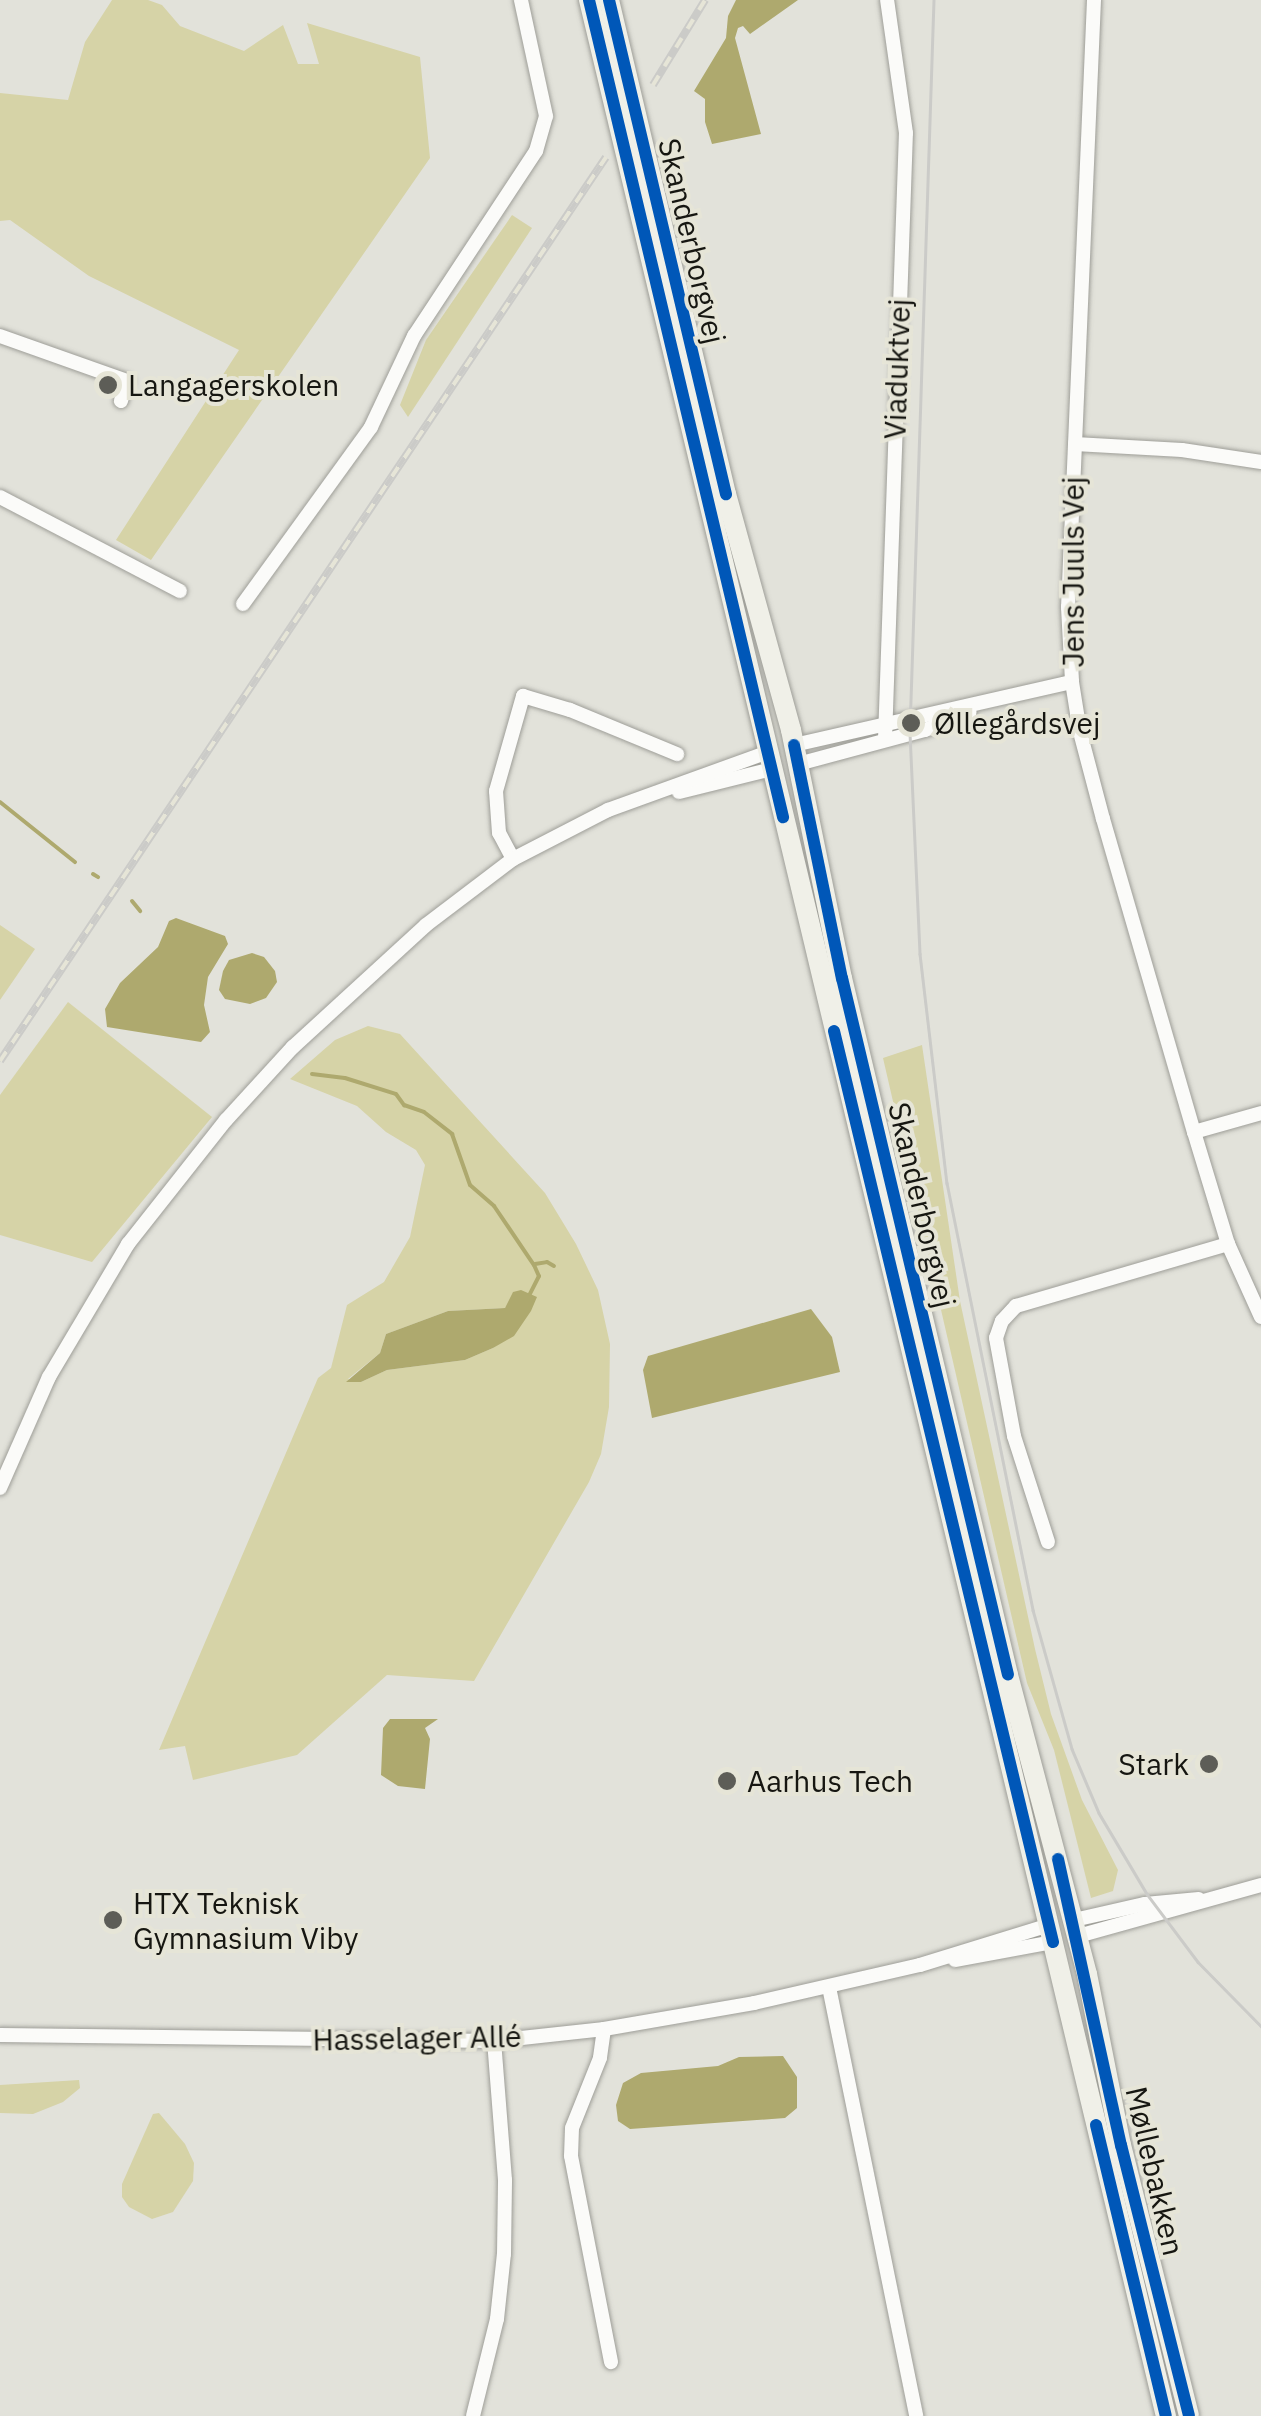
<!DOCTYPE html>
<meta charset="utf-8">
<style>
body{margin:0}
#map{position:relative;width:1261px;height:2416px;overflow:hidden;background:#e2e2da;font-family:"IBM Plex Sans",sans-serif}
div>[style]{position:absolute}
.green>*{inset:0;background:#d6d3a7}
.water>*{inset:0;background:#aea96e}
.stream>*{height:4px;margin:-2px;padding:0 2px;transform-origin:2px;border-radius:2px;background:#aea96e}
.roads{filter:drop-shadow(0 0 2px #9e9e98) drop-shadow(0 0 2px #9e9e98)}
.minor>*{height:14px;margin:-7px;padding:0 7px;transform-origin:7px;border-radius:7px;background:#fbfbf9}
.secondary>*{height:20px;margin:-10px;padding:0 10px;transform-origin:10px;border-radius:10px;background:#f0f0e8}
.tram>*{height:2.5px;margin:-1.25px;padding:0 1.25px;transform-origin:1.25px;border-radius:1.25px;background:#cbcbc8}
.rail>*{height:8px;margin-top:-4px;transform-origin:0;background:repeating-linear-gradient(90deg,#e6e5d7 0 11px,#cbcbc8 0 22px);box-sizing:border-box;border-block:2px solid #cbcbc8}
.cycleway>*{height:12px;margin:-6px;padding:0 6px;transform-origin:6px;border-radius:6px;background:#0057b8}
.dots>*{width:28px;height:28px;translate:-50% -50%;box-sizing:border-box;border:5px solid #e6e5d7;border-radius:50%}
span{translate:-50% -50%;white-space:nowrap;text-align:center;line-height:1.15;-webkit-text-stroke:8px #e6e5d7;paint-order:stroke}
.street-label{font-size:30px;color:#161611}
.poi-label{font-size:30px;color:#161611}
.left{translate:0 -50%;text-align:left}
.right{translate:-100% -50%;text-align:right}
</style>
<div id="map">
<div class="green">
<div style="clip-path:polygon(112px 0,148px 0,162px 5px,180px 26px,244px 51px,283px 25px,298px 64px,319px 64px,307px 23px,420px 57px,430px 158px,151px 560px,116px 540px,239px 350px,89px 276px,10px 220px,0 221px,0 93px,68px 100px,85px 42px)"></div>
<div style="clip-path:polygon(512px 215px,532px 228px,408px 417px,400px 405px,426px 340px)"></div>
<div style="clip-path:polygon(0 925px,35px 949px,0 1000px)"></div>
<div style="clip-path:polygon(68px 1002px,212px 1117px,92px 1262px,0 1235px,0 1095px)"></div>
<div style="clip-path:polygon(evenodd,368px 1026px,400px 1034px,545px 1193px,576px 1244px,598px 1290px,610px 1344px,609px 1407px,601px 1454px,589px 1482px,474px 1681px,387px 1675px,297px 1755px,193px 1780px,185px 1746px,159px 1750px,318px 1378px,331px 1368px,347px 1305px,384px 1282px,410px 1237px,425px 1165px,416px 1150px,386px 1132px,357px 1106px,290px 1079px,335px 1040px,368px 1026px,508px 1304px,504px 1340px,493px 1348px,465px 1360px,387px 1370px,361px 1382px,348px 1379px,380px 1353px,386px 1334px,448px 1311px,505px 1308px,508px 1304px)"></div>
<div style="clip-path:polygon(922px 1045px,960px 1301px,1035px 1649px,1051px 1714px,1082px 1800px,1118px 1870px,1113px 1891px,1091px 1898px,1054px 1750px,1027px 1683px,883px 1058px)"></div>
<div style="clip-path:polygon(79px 2080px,80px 2088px,63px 2102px,33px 2114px,0 2113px,0 2085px)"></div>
<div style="clip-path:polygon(159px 2113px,185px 2144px,194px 2163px,193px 2181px,173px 2212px,152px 2219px,129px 2207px,122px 2197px,122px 2184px,153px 2114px)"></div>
</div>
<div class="water">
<div style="clip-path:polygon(736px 0,798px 0,750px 34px,743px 26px,738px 28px,735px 38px,761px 134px,712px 144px,705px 122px,705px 99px,694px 91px,726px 38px,728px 16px)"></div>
<div style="clip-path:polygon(176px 918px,225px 936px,228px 944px,208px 977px,204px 1005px,210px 1032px,201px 1042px,107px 1027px,105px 1009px,120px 983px,158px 947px,169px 921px)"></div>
<div style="clip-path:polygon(252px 953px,264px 957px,275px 971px,277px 982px,266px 998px,250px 1004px,225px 999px,219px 990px,223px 971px,229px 960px)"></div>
<div style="clip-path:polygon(521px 1290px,537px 1297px,531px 1311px,514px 1336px,493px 1348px,465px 1360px,387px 1370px,361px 1382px,346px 1382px,380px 1353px,386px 1334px,448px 1311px,505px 1308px,513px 1292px)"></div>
<div style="clip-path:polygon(811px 1309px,832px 1337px,840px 1372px,652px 1418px,643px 1370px,648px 1356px)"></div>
<div style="clip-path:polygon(390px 1719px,438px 1719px,425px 1728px,430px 1739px,425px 1789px,398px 1786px,381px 1775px,383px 1728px)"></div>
<div style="clip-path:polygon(783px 2056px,797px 2077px,797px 2108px,785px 2118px,630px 2129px,618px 2121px,616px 2105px,623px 2083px,641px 2073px,718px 2066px,739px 2057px)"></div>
</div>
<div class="stream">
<div style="left:0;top:802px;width:96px;rotate:38.7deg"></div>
<div style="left:93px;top:874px;width:6px;rotate:31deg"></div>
<div style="left:132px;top:901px;width:13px;rotate:51deg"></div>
<div style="left:312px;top:1074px;width:33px;rotate:7deg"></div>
<div style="left:345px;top:1078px;width:53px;rotate:17.4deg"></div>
<div style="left:396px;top:1094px;width:14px;rotate:54deg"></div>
<div style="left:404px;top:1105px;width:21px;rotate:19deg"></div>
<div style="left:424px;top:1112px;width:36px;rotate:38deg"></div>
<div style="left:452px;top:1134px;width:54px;rotate:70.6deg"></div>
<div style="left:470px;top:1185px;width:32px;rotate:41deg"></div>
<div style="left:494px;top:1206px;width:71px;rotate:55.9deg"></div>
<div style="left:534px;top:1265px;width:12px;rotate:66deg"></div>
<div style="left:539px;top:1276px;width:20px;rotate:117deg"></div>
<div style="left:535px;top:1264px;width:12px;rotate:-9deg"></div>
<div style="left:547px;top:1262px;width:8px;rotate:30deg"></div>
</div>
<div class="roads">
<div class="minor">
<div style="left:1094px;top:0;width:608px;rotate:92.45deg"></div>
<div style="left:1068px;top:607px;width:75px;rotate:86.9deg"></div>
<div style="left:1072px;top:682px;width:51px;rotate:80.9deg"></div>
<div style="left:1080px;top:732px;width:90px;rotate:75.2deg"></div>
<div style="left:1103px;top:819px;width:326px;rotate:73.8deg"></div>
<div style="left:1194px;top:1132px;width:117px;rotate:73.1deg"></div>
<div style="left:1228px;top:1244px;width:80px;rotate:65.7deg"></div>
<div style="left:0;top:336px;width:135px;rotate:19.5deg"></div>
<div style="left:127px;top:381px;width:21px;rotate:107deg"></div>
<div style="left:1075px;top:444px;width:107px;rotate:3.2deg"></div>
<div style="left:1182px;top:450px;width:80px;rotate:8.6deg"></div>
<div style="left:0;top:497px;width:203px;rotate:27.6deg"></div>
<div style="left:243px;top:604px;width:218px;rotate:-54.1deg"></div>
<div style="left:371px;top:427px;width:101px;rotate:-64.7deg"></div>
<div style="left:414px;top:336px;width:222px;rotate:-56.6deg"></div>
<div style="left:536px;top:151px;width:36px;rotate:-74deg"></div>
<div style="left:546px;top:116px;width:119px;rotate:-102.2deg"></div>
<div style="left:885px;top:739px;width:606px;rotate:-88.02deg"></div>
<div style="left:906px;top:133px;width:134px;rotate:-98.1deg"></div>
<div style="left:794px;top:745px;width:285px;rotate:-12.8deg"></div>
<div style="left:798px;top:764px;width:131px;rotate:-15deg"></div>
<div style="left:925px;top:730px;width:48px;rotate:-21.8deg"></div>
<div style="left:679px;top:792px;width:96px;rotate:-13.9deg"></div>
<div style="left:513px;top:859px;width:30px;rotate:-118deg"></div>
<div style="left:499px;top:833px;width:42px;rotate:-94.1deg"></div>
<div style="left:496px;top:791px;width:99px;rotate:-74.1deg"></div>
<div style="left:523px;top:696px;width:49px;rotate:16.6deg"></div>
<div style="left:570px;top:710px;width:116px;rotate:22.4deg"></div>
<div style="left:1194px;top:1132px;width:70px;rotate:-15.8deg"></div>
<div style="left:0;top:1488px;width:121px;rotate:-66.2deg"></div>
<div style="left:49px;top:1377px;width:155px;rotate:-59.3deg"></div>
<div style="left:128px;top:1244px;width:158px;rotate:-51.7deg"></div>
<div style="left:226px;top:1120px;width:99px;rotate:-47.5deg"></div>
<div style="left:293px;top:1047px;width:180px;rotate:-42.5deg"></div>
<div style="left:426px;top:925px;width:109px;rotate:-37.2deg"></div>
<div style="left:513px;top:859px;width:107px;rotate:-27.3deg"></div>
<div style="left:608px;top:810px;width:170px;rotate:-19.9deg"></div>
<div style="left:1048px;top:1542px;width:111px;rotate:-107.8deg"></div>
<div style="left:1014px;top:1436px;width:100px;rotate:-100.4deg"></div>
<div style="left:996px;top:1338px;width:18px;rotate:-71deg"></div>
<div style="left:1002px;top:1321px;width:21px;rotate:-47deg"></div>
<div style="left:1016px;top:1306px;width:221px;rotate:-16.3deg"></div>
<div style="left:1074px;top:1920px;width:73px;rotate:-12.7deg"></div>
<div style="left:1145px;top:1904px;width:54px;rotate:-5.3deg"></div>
<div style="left:1078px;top:1936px;width:190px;rotate:-15.6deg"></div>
<div style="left:955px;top:1960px;width:100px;rotate:-10.4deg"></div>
<div style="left:829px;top:1987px;width:438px;rotate:78.5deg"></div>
<div style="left:604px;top:2029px;width:29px;rotate:98deg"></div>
<div style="left:600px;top:2058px;width:75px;rotate:111.8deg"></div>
<div style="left:572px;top:2128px;width:28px;rotate:92deg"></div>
<div style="left:571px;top:2156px;width:210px;rotate:79deg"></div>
<div style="left:0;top:2035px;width:494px;rotate:0.7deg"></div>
<div style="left:494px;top:2041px;width:111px;rotate:-6.2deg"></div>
<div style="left:604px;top:2029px;width:152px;rotate:-9.8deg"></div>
<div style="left:754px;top:2003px;width:170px;rotate:-12.9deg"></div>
<div style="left:920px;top:1965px;width:135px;rotate:-17.2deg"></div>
<div style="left:473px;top:2416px;width:100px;rotate:-76.1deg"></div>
<div style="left:497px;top:2319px;width:65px;rotate:-83.9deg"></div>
<div style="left:504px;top:2254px;width:74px;rotate:-89.2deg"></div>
<div style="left:505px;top:2180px;width:139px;rotate:-94.5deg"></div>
</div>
<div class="secondary">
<div style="left:589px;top:0;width:2484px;rotate:76.57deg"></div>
<div style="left:609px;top:0;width:508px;rotate:76.68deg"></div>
<div style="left:726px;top:494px;width:245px;rotate:74.6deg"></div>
<div style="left:791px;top:730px;width:253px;rotate:78.4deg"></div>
<div style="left:842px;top:978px;width:716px;rotate:76.6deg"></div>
<div style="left:1008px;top:1675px;width:309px;rotate:75.2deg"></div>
<div style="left:1087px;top:1974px;width:174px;rotate:78.8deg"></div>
<div style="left:1121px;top:2145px;width:279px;rotate:75.9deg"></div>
</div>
</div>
<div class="tram">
<div style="left:934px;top:0;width:733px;rotate:91.88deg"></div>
<div style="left:910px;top:733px;width:221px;rotate:87.4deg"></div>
<div style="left:920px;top:954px;width:231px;rotate:83.3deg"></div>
<div style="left:947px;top:1183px;width:436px;rotate:78.6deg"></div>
<div style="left:1033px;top:1610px;width:144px;rotate:74.3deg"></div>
<div style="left:1072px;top:1749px;width:69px;rotate:67.1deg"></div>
<div style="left:1099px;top:1813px;width:94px;rotate:59.3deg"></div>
<div style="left:1147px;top:1894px;width:85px;rotate:53.1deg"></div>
<div style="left:1198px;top:1962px;width:90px;rotate:45.5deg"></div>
</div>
<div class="rail">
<div style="left:653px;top:85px;width:100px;rotate:-58.5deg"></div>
<div style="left:0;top:1061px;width:1088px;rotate:-56.16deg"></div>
</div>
<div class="cycleway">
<div style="left:589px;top:0;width:840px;rotate:76.64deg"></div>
<div style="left:609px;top:0;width:508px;rotate:76.68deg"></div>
<div style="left:794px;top:745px;width:238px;rotate:78.4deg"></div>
<div style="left:842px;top:978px;width:716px;rotate:76.6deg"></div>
<div style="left:834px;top:1031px;width:937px;rotate:76.48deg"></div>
<div style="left:1058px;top:1859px;width:293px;rotate:77.6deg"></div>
<div style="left:1121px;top:2145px;width:279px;rotate:75.9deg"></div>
<div style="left:1096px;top:2125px;width:299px;rotate:76.5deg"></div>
</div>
<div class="dots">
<div style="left:108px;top:385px;background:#5d5d57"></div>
<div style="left:911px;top:723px;background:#5d5d57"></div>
<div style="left:1209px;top:1764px;background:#5d5d57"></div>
<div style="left:727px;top:1781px;background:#5d5d57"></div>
<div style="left:113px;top:1920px;background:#5d5d57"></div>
</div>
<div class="street-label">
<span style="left:692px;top:241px;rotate:77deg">Skanderborgvej</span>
<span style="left:897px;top:369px;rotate:-88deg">Viaduktvej</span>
<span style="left:1073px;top:572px;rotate:-90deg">Jens Juuls Vej</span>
<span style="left:922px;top:1205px;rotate:77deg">Skanderborgvej</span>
<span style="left:417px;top:2038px;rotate:-1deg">Hasselager Allé</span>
<span style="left:1155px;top:2171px;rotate:77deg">Møllebakken</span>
</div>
<div class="poi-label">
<span class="left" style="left:128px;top:385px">Langagerskolen</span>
<span class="left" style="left:934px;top:723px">Øllegårdsvej</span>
<span class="right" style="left:1189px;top:1764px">Stark</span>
<span class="left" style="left:747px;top:1781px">Aarhus Tech</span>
<span class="left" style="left:133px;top:1920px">HTX Teknisk<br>Gymnasium Viby</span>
</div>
</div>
